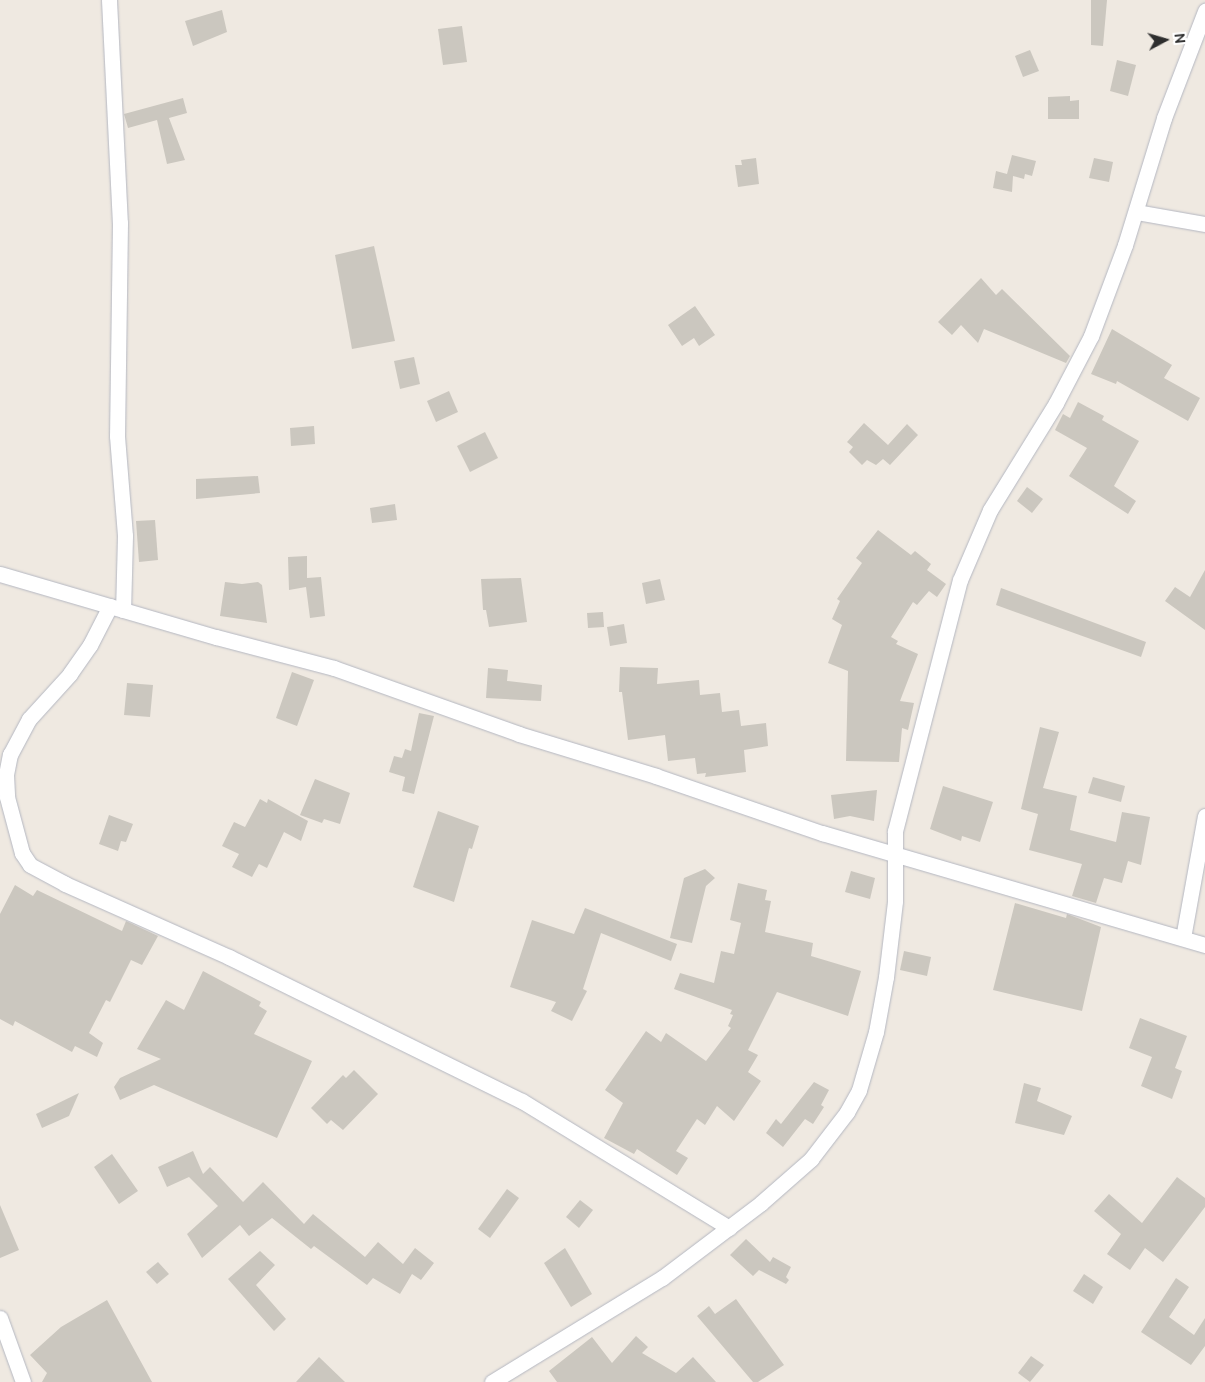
<!DOCTYPE html>
<style>
body{margin:0}
#map{position:relative;width:1205px;height:1382px;overflow:hidden;background:#efe9e1;font-family:Ubuntu,sans-serif}
div>[style]{position:absolute}
.building>*{inset:0;background:#cbc7bf}
.roads{filter:drop-shadow(0 0 1px #b4b7c1) drop-shadow(0 0 1px #b4b7c1)}
.minor>*{height:15px;margin:-7.5px;padding:0 7.5px;transform-origin:7.5px;border-radius:7.5px;background:#fff}
span{translate:-50% -50%;white-space:nowrap;text-align:center;line-height:1.15;-webkit-text-stroke:4px #fff;paint-order:stroke}
.north{position:absolute;left:1140px;top:15px;width:50px;height:50px;-webkit-text-stroke:4px #fff;paint-order:stroke;rotate:84deg;font-size:14px;font-weight:700;line-height:20px;text-align:center;color:#2e2e2e}
.north::after{content:'';display:block;margin:auto;width:18px;height:22px;background:#2e2e2e;clip-path:polygon(50% 0,100% 100%,50% 72%,0 100%)}
</style>
<div id="map">
<div class="building">
<div style="clip-path:polygon(1091px 0,1107px 0,1103px 46px,1091px 45px)"></div>
<div style="clip-path:polygon(222px 10px,227px 32px,193px 46px,185px 21px)"></div>
<div style="clip-path:polygon(462px 26px,467px 62px,443px 65px,438px 29px)"></div>
<div style="clip-path:polygon(1030px 50px,1039px 71px,1023px 77px,1015px 56px)"></div>
<div style="clip-path:polygon(1117px 60px,1136px 65px,1128px 96px,1110px 91px)"></div>
<div style="clip-path:polygon(1070px 96px,1070px 101px,1079px 100px,1079px 119px,1048px 119px,1048px 97px)"></div>
<div style="clip-path:polygon(183px 98px,187px 113px,169px 118px,185px 160px,167px 164px,157px 120px,128px 128px,124px 114px)"></div>
<div style="clip-path:polygon(1012px 155px,1036px 161px,1032px 176px,1025px 174px,1024px 179px,1013px 176px,1012px 192px,993px 188px,996px 171px,1007px 174px)"></div>
<div style="clip-path:polygon(756px 158px,759px 184px,738px 187px,735px 165px,742px 165px,741px 160px)"></div>
<div style="clip-path:polygon(1094px 158px,1113px 162px,1109px 182px,1089px 178px)"></div>
<div style="clip-path:polygon(374px 246px,395px 341px,352px 349px,335px 255px)"></div>
<div style="clip-path:polygon(981px 278px,996px 295px,1002px 289px,1070px 356px,1066px 363px,984px 329px,978px 343px,961px 325px,952px 335px,938px 322px)"></div>
<div style="clip-path:polygon(695px 306px,715px 335px,699px 346px,694px 338px,682px 346px,668px 325px)"></div>
<div style="clip-path:polygon(1112px 329px,1172px 365px,1164px 378px,1200px 398px,1188px 421px,1117px 381px,1116px 384px,1091px 374px)"></div>
<div style="clip-path:polygon(414px 357px,420px 384px,400px 389px,394px 361px)"></div>
<div style="clip-path:polygon(449px 391px,458px 412px,436px 422px,427px 401px)"></div>
<div style="clip-path:polygon(1078px 402px,1104px 416px,1102px 420px,1139px 441px,1114px 486px,1136px 501px,1128px 514px,1069px 476px,1087px 448px,1055px 430px,1063px 414px,1070px 418px)"></div>
<div style="clip-path:polygon(864px 423px,888px 445px,907px 424px,918px 435px,890px 465px,883px 459px,876px 465px,867px 460px,862px 465px,849px 452px,853px 447px,847px 442px)"></div>
<div style="clip-path:polygon(314px 426px,315px 444px,291px 446px,290px 428px)"></div>
<div style="clip-path:polygon(485px 432px,498px 458px,470px 472px,457px 446px)"></div>
<div style="clip-path:polygon(258px 476px,260px 493px,196px 499px,196px 479px)"></div>
<div style="clip-path:polygon(1027px 487px,1043px 499px,1032px 513px,1017px 501px)"></div>
<div style="clip-path:polygon(395px 504px,397px 520px,372px 523px,370px 508px)"></div>
<div style="clip-path:polygon(155px 520px,158px 560px,139px 562px,136px 521px)"></div>
<div style="clip-path:polygon(878px 530px,911px 555px,915px 551px,931px 564px,927px 570px,946px 584px,937px 597px,929px 591px,917px 605px,913px 602px,891px 637px,898px 641px,896px 644px,918px 654px,900px 701px,914px 703px,908px 730px,902px 728px,899px 762px,846px 761px,848px 671px,828px 663px,842px 625px,832px 619px,840px 601px,837px 599px,862px 563px,856px 558px)"></div>
<div style="clip-path:polygon(307px 556px,307px 578px,321px 577px,325px 616px,310px 618px,306px 587px,289px 590px,288px 557px)"></div>
<div style="clip-path:polygon(1205px 570px,1205px 630px,1165px 601px,1175px 587px,1190px 597px)"></div>
<div style="clip-path:polygon(521px 578px,527px 622px,489px 627px,486px 610px,483px 610px,481px 579px)"></div>
<div style="clip-path:polygon(660px 579px,665px 600px,646px 604px,642px 583px)"></div>
<div style="clip-path:polygon(225px 582px,242px 584px,258px 582px,262px 585px,267px 623px,220px 616px)"></div>
<div style="clip-path:polygon(1001px 588px,1146px 642px,1141px 657px,996px 605px)"></div>
<div style="clip-path:polygon(603px 612px,604px 627px,588px 628px,587px 613px)"></div>
<div style="clip-path:polygon(624px 624px,627px 643px,610px 646px,607px 627px)"></div>
<div style="clip-path:polygon(620px 667px,658px 668px,657px 684px,699px 680px,700px 695px,720px 693px,722px 712px,739px 710px,741px 726px,766px 723px,768px 746px,744px 750px,746px 772px,705px 777px,706px 773px,697px 774px,695px 758px,668px 761px,665px 735px,628px 740px,622px 692px,619px 692px)"></div>
<div style="clip-path:polygon(488px 668px,508px 670px,507px 681px,542px 685px,541px 701px,486px 698px)"></div>
<div style="clip-path:polygon(292px 672px,314px 680px,297px 726px,276px 718px)"></div>
<div style="clip-path:polygon(127px 683px,153px 685px,150px 717px,124px 715px)"></div>
<div style="clip-path:polygon(419px 713px,434px 716px,414px 794px,402px 791px,405px 777px,389px 772px,394px 756px,402px 758px,405px 749px,411px 751px)"></div>
<div style="clip-path:polygon(1040px 727px,1059px 732px,1043px 788px,1077px 796px,1070px 830px,1116px 842px,1122px 812px,1150px 817px,1141px 865px,1128px 861px,1122px 883px,1104px 878px,1096px 903px,1072px 896px,1082px 864px,1029px 850px,1038px 814px,1021px 809px)"></div>
<div style="clip-path:polygon(1093px 777px,1125px 786px,1121px 802px,1088px 793px)"></div>
<div style="clip-path:polygon(315px 779px,350px 793px,340px 824px,324px 819px,322px 823px,300px 815px)"></div>
<div style="clip-path:polygon(943px 786px,993px 802px,980px 842px,962px 836px,961px 841px,930px 829px)"></div>
<div style="clip-path:polygon(877px 790px,874px 821px,850px 816px,834px 819px,831px 795px)"></div>
<div style="clip-path:polygon(260px 799px,267px 803px,268px 799px,308px 821px,301px 841px,284px 832px,267px 868px,259px 864px,252px 877px,232px 867px,239px 854px,222px 846px,234px 822px,245px 827px)"></div>
<div style="clip-path:polygon(438px 811px,479px 826px,472px 849px,469px 848px,454px 902px,413px 887px)"></div>
<div style="clip-path:polygon(109px 815px,133px 824px,126px 842px,121px 841px,118px 851px,99px 844px)"></div>
<div style="clip-path:polygon(705px 869px,715px 878px,706px 886px,692px 943px,670px 938px,684px 878px)"></div>
<div style="clip-path:polygon(851px 871px,875px 878px,870px 899px,845px 892px)"></div>
<div style="clip-path:polygon(738px 883px,767px 890px,765px 900px,771px 901px,765px 932px,813px 943px,811px 956px,861px 971px,848px 1016px,777px 992px,748px 1050px,758px 1055px,748px 1072px,761px 1081px,734px 1121px,717px 1106px,705px 1125px,697px 1119px,676px 1151px,688px 1158px,677px 1175px,637px 1149px,634px 1154px,604px 1138px,623px 1103px,605px 1090px,646px 1031px,661px 1042px,666px 1033px,706px 1061px,731px 1028px,728px 1026px,733px 1015px,730px 1014px,732px 1010px,674px 989px,680px 973px,714px 983px,721px 951px,734px 954px,741px 923px,730px 920px)"></div>
<div style="clip-path:polygon(15px 885px,33px 896px,37px 890px,122px 931px,126px 921px,158px 936px,142px 965px,131px 960px,110px 1002px,106px 1000px,89px 1033px,103px 1043px,97px 1057px,75px 1046px,72px 1052px,15px 1021px,13px 1026px,0 1019px,0 914px)"></div>
<div style="clip-path:polygon(1015px 903px,1066px 918px,1067px 914px,1101px 927px,1082px 1011px,993px 990px)"></div>
<div style="clip-path:polygon(585px 908px,677px 944px,671px 961px,601px 933px,583px 989px,587px 991px,572px 1021px,551px 1011px,556px 1002px,510px 987px,532px 920px,574px 934px)"></div>
<div style="clip-path:polygon(904px 951px,931px 957px,927px 976px,900px 970px)"></div>
<div style="clip-path:polygon(203px 971px,261px 1002px,259px 1006px,267px 1011px,254px 1034px,312px 1061px,277px 1138px,154px 1085px,120px 1100px,114px 1087px,120px 1078px,161px 1059px,137px 1049px,166px 1000px,184px 1010px)"></div>
<div style="clip-path:polygon(1140px 1018px,1187px 1036px,1175px 1068px,1182px 1071px,1172px 1099px,1141px 1086px,1152px 1057px,1129px 1048px)"></div>
<div style="clip-path:polygon(354px 1070px,378px 1094px,343px 1130px,331px 1120px,327px 1124px,311px 1108px,343px 1075px,346px 1078px)"></div>
<div style="clip-path:polygon(814px 1082px,829px 1090px,821px 1105px,824px 1107px,813px 1124px,805px 1119px,783px 1147px,766px 1133px,776px 1119px,781px 1124px)"></div>
<div style="clip-path:polygon(1024px 1083px,1041px 1088px,1037px 1101px,1072px 1116px,1064px 1135px,1015px 1123px)"></div>
<div style="clip-path:polygon(79px 1093px,69px 1116px,42px 1128px,36px 1114px)"></div>
<div style="clip-path:polygon(193px 1151px,203px 1174px,210px 1167px,243px 1202px,263px 1182px,304px 1224px,313px 1214px,365px 1257px,378px 1242px,403px 1264px,415px 1248px,434px 1263px,421px 1280px,412px 1274px,400px 1294px,373px 1278px,367px 1285px,314px 1246px,311px 1249px,272px 1218px,249px 1236px,240px 1225px,202px 1258px,187px 1234px,218px 1206px,189px 1177px,167px 1187px,158px 1167px)"></div>
<div style="clip-path:polygon(112px 1154px,138px 1191px,119px 1204px,94px 1167px)"></div>
<div style="clip-path:polygon(1177px 1177px,1205px 1198px,1205px 1207px,1163px 1262px,1145px 1248px,1130px 1270px,1107px 1254px,1121px 1234px,1094px 1211px,1109px 1194px,1142px 1223px)"></div>
<div style="clip-path:polygon(507px 1189px,519px 1198px,490px 1238px,478px 1229px)"></div>
<div style="clip-path:polygon(580px 1200px,593px 1210px,579px 1228px,566px 1217px)"></div>
<div style="clip-path:polygon(0 1205px,19px 1250px,0 1258px)"></div>
<div style="clip-path:polygon(746px 1239px,770px 1262px,773px 1257px,791px 1267px,786px 1277px,789px 1280px,786px 1284px,759px 1270px,753px 1276px,730px 1255px)"></div>
<div style="clip-path:polygon(565px 1248px,592px 1294px,571px 1307px,544px 1263px)"></div>
<div style="clip-path:polygon(260px 1251px,275px 1265px,256px 1285px,286px 1319px,274px 1331px,228px 1279px)"></div>
<div style="clip-path:polygon(158px 1262px,169px 1274px,157px 1284px,146px 1272px)"></div>
<div style="clip-path:polygon(1084px 1274px,1103px 1287px,1093px 1304px,1073px 1291px)"></div>
<div style="clip-path:polygon(1176px 1278px,1189px 1287px,1169px 1317px,1194px 1335px,1205px 1318px,1205px 1346px,1191px 1365px,1141px 1332px)"></div>
<div style="clip-path:polygon(736px 1299px,784px 1365px,758px 1382px,753px 1382px,697px 1316px,709px 1306px,715px 1314px)"></div>
<div style="clip-path:polygon(107px 1300px,152px 1382px,42px 1382px,47px 1373px,30px 1355px,61px 1327px)"></div>
<div style="clip-path:polygon(636px 1336px,648px 1347px,642px 1353px,676px 1373px,693px 1357px,716px 1382px,557px 1382px,549px 1371px,592px 1337px,612px 1363px)"></div>
<div style="clip-path:polygon(1031px 1356px,1044px 1365px,1030px 1382px,1018px 1373px)"></div>
<div style="clip-path:polygon(319px 1357px,345px 1382px,296px 1382px)"></div>
</div>
<div class="roads">
<div class="minor">
<div style="left:109px;top:0;width:223px;rotate:87.2deg"></div>
<div style="left:120px;top:223px;width:213px;rotate:90.8deg"></div>
<div style="left:117px;top:436px;width:100px;rotate:85.4deg"></div>
<div style="left:125px;top:536px;width:74px;rotate:91.5deg"></div>
<div style="left:1136px;top:212px;width:70px;rotate:9.9deg"></div>
<div style="left:0;top:574px;width:225px;rotate:16.3deg"></div>
<div style="left:216px;top:637px;width:122px;rotate:14.7deg"></div>
<div style="left:334px;top:668px;width:196px;rotate:19.6deg"></div>
<div style="left:519px;top:734px;width:143px;rotate:17deg"></div>
<div style="left:656px;top:776px;width:176px;rotate:19deg"></div>
<div style="left:822px;top:833px;width:399px;rotate:16.3deg"></div>
<div style="left:110px;top:606px;width:44px;rotate:117.1deg"></div>
<div style="left:90px;top:645px;width:35px;rotate:125deg"></div>
<div style="left:70px;top:674px;width:61px;rotate:132.3deg"></div>
<div style="left:29px;top:719px;width:40px;rotate:118deg"></div>
<div style="left:10px;top:754px;width:21px;rotate:101deg"></div>
<div style="left:6px;top:775px;width:22px;rotate:87deg"></div>
<div style="left:7px;top:797px;width:58px;rotate:75deg"></div>
<div style="left:22px;top:853px;width:14px;rotate:56deg"></div>
<div style="left:30px;top:865px;width:40px;rotate:28deg"></div>
<div style="left:65px;top:884px;width:180px;rotate:24deg"></div>
<div style="left:229px;top:957px;width:326px;rotate:26.2deg"></div>
<div style="left:522px;top:1101px;width:243px;rotate:31.5deg"></div>
<div style="left:1183px;top:938px;width:124px;rotate:-79.8deg"></div>
<div style="left:0;top:1318px;width:68px;rotate:70.2deg"></div>
<div style="left:492px;top:1382px;width:199px;rotate:-31.5deg"></div>
<div style="left:662px;top:1278px;width:124px;rotate:-37.1deg"></div>
<div style="left:761px;top:1203px;width:67px;rotate:-41.3deg"></div>
<div style="left:811px;top:1159px;width:59px;rotate:-52.5deg"></div>
<div style="left:847px;top:1112px;width:25px;rotate:-61deg"></div>
<div style="left:859px;top:1090px;width:60px;rotate:-73.7deg"></div>
<div style="left:876px;top:1032px;width:56px;rotate:-79.7deg"></div>
<div style="left:886px;top:977px;width:77px;rotate:-83.2deg"></div>
<div style="left:895px;top:901px;width:70px;rotate:-90deg"></div>
<div style="left:895px;top:831px;width:259px;rotate:-75.5deg"></div>
<div style="left:960px;top:580px;width:76px;rotate:-66.8deg"></div>
<div style="left:990px;top:510px;width:126px;rotate:-58.3deg"></div>
<div style="left:1056px;top:403px;width:76px;rotate:-62.4deg"></div>
<div style="left:1091px;top:336px;width:97px;rotate:-69.5deg"></div>
<div style="left:1125px;top:245px;width:133px;rotate:-72.9deg"></div>
<div style="left:1164px;top:118px;width:115px;rotate:-69deg"></div>
</div>
</div>
<div class="north">N</div>
</div>
